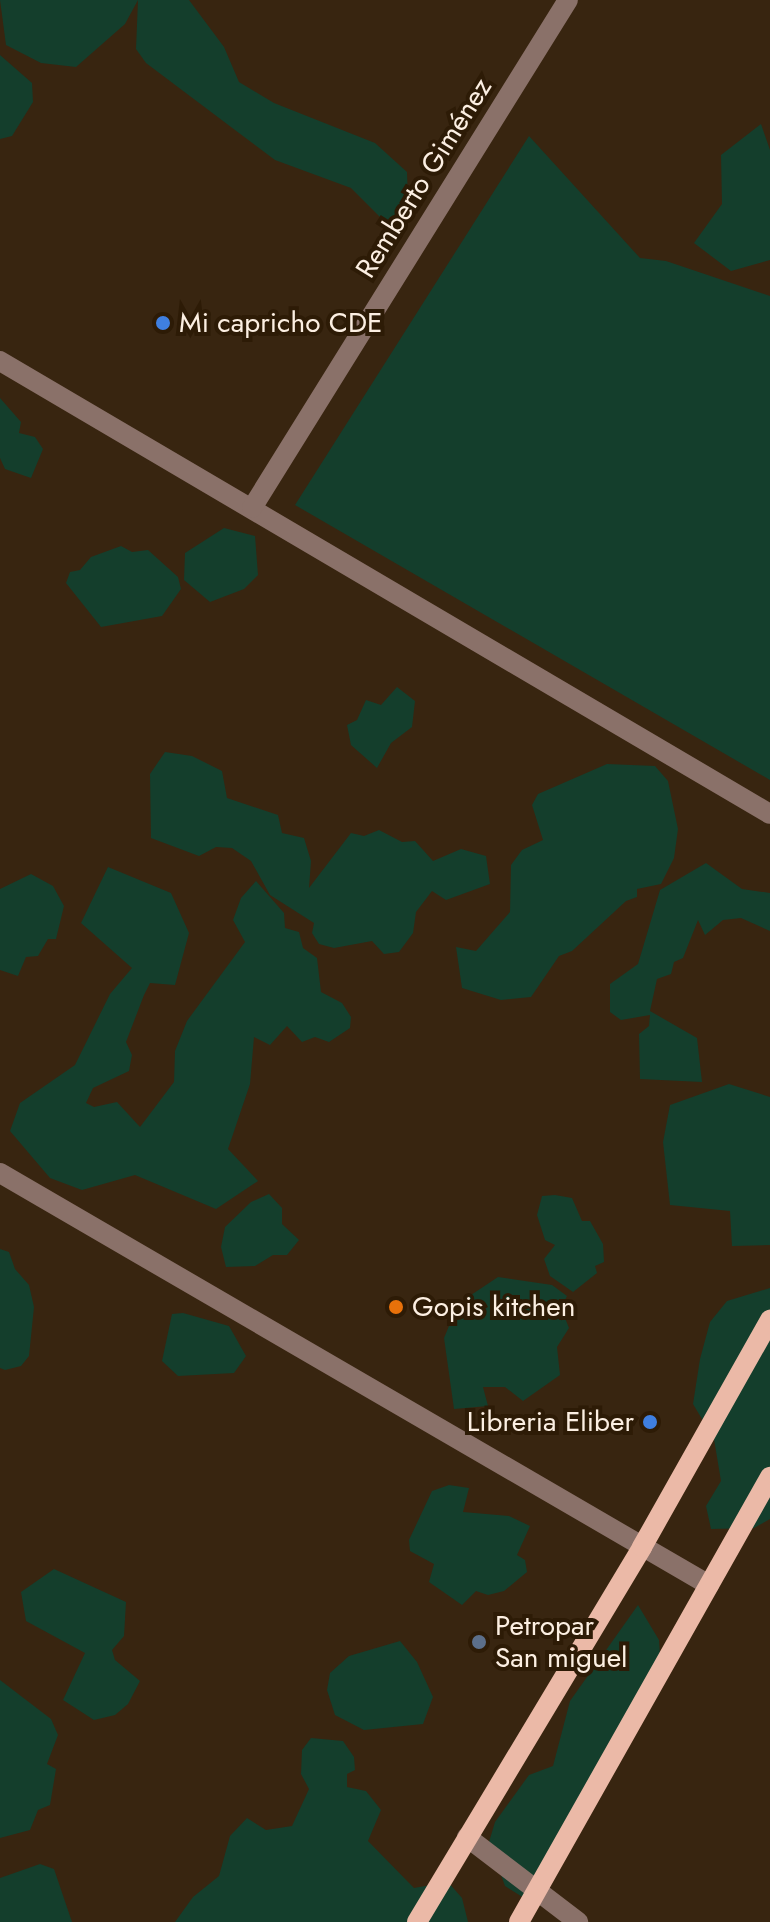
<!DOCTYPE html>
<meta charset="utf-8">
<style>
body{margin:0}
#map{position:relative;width:770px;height:1922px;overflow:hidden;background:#382510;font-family:Jost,sans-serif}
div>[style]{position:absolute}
.green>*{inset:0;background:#143e2c}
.minor>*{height:20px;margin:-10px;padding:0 10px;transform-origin:10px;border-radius:10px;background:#8a7169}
.major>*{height:20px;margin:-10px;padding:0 10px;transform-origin:10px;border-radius:10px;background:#ebb9a7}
.dots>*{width:22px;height:22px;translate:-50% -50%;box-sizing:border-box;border:4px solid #2d1b06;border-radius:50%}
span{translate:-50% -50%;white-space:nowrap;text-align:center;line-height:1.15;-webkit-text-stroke:8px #2d1b06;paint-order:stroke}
.street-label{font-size:28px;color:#fcefe2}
.poi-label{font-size:28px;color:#fcefe2}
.left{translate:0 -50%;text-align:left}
.right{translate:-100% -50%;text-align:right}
</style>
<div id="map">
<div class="green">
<div style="clip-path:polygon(0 0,189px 0,224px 47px,239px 82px,274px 103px,375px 143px,407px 172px,408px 201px,387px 224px,351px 188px,275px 160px,231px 127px,146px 63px,136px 49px,138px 0,125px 24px,76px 67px,41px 63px,6px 45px)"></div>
<div style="clip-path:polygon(0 55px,32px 83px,33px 102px,12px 136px,0 139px)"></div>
<div style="clip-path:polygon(761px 124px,770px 150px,770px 260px,731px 271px,694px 243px,722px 204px,721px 155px)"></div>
<div style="clip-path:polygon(529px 136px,640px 258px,666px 261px,770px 296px,770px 780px,295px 505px)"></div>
<div style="clip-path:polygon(0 398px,21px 422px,19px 433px,35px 437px,43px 449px,31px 478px,5px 469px,0 458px)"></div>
<div style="clip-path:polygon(224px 528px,255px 536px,258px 575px,244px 589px,210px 602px,184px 580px,185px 553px)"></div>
<div style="clip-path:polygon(121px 546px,132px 552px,148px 550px,178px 577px,181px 589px,162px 616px,101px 627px,66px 583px,70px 572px,80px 570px,91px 557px)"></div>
<div style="clip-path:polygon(397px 687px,415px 701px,412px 727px,391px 743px,377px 768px,351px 745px,347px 725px,357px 720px,366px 700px,381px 705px)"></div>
<div style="clip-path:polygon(165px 752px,192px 756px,222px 771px,227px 798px,278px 815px,282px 833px,304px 838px,311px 861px,309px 888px,351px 833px,364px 836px,379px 830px,402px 842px,415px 841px,433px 861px,461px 849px,486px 856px,490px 884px,446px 900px,432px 891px,416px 912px,413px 933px,399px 952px,384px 954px,372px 941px,334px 948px,319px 944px,312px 933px,314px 923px,270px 895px,251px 861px,232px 848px,216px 847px,199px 856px,151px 838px,150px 774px)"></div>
<div style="clip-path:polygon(607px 764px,655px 766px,668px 781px,678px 829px,674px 858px,661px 884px,637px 889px,637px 897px,626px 901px,572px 951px,559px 956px,531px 997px,501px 1000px,462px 988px,456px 947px,476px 951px,510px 912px,511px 865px,522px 850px,543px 840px,532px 805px,538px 794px)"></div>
<div style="clip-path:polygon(706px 863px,742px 889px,770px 893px,770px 931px,741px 918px,723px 920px,705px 935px,698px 920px,683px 958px,674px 962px,671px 974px,657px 979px,650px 1011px,697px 1038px,702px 1082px,640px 1079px,639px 1034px,649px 1026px,650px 1015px,621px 1020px,610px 1012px,610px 984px,638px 964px,660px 890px)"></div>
<div style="clip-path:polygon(108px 867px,171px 893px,189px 933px,175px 985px,150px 983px,144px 995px,126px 1042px,132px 1055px,129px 1071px,93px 1088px,86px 1103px,94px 1107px,117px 1102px,140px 1127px,174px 1082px,175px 1051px,187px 1021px,245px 942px,233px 920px,241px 898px,256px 881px,284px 913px,285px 928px,299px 932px,303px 948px,317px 958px,321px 992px,342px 1003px,351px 1017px,350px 1028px,329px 1042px,315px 1037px,302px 1042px,287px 1026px,270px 1045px,254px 1037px,250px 1084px,228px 1149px,258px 1181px,216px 1209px,135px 1175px,82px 1190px,50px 1178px,10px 1131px,20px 1103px,75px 1065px,110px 994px,132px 968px,81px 923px)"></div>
<div style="clip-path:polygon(31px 874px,53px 886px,64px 906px,56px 939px,48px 939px,38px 956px,26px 957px,18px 976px,0 970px,0 889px)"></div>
<div style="clip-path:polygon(729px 1084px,770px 1097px,770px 1245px,732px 1246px,730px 1211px,670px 1205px,663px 1142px,670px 1105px)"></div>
<div style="clip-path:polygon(269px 1194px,282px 1208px,282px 1224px,299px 1240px,287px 1255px,273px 1255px,255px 1266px,226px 1267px,221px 1247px,225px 1227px,251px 1202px)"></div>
<div style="clip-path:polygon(555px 1195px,572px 1198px,582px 1221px,590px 1221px,603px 1244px,604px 1262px,595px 1266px,597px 1273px,573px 1292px,550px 1276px,544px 1259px,555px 1245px,545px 1240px,537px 1215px,542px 1196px)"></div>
<div style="clip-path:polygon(0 1249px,9px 1252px,15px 1269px,29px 1285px,34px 1307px,29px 1356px,21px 1366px,5px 1370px,0 1368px)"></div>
<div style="clip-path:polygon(498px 1277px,552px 1285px,567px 1296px,561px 1308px,569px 1328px,557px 1347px,560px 1375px,523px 1401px,505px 1387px,483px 1387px,488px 1406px,454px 1409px,444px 1338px,454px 1314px,471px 1295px)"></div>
<div style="clip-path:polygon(770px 1288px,770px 1519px,754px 1528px,711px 1529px,706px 1506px,721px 1481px,714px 1439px,693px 1404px,700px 1359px,710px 1322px,727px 1301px)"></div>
<div style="clip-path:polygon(183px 1313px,229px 1326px,246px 1356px,234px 1373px,178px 1376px,162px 1361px,172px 1314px)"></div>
<div style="clip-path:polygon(449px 1485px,469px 1488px,463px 1512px,509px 1516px,530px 1526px,517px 1555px,525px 1560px,527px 1572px,504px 1591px,488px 1595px,476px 1591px,462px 1605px,429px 1582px,434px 1564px,410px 1551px,409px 1540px,432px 1491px)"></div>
<div style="clip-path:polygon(54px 1569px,126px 1602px,124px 1636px,112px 1650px,115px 1660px,140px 1681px,128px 1704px,115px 1715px,94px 1720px,63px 1700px,85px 1653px,26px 1621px,21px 1592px)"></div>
<div style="clip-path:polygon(638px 1605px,659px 1640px,662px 1688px,537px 1906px,505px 1886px,489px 1842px,495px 1822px,529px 1775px,553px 1766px,570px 1701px)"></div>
<div style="clip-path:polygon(400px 1641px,417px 1662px,433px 1697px,423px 1724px,364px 1730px,335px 1715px,327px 1690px,330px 1673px,349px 1656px)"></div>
<div style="clip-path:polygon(0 1680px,51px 1719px,58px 1735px,47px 1764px,56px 1769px,50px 1805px,38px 1810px,30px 1830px,0 1838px)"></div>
<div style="clip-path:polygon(311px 1738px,343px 1741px,354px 1757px,355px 1770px,347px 1774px,347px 1787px,366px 1791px,381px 1810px,368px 1841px,414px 1888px,448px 1882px,462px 1898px,468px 1922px,175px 1922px,193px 1897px,219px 1876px,230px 1836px,247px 1818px,266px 1830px,292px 1826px,309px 1789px,301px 1774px,302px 1750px)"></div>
<div style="clip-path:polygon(40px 1864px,54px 1869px,72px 1922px,0 1922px,0 1878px)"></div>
</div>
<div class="minor">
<div style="left:0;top:361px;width:893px;rotate:30.47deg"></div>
<div style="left:252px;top:508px;width:598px;rotate:-58.12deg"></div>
<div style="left:0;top:1173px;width:820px;rotate:30.16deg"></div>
<div style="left:467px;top:1837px;width:140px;rotate:37.4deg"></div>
</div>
<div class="major">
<div style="left:417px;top:1922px;width:437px;rotate:-59deg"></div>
<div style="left:642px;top:1547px;width:261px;rotate:-60.6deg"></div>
<div style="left:519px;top:1922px;width:511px;rotate:-60.58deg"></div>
</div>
<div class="dots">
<div style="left:163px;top:323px;background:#3f7fe0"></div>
<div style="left:396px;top:1307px;background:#e8710a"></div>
<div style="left:650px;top:1422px;background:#3f7fe0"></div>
<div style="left:479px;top:1642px;background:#5c6f8a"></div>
</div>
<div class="street-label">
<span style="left:424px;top:178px;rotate:-58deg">Remberto Giménez</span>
</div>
<div class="poi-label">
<span class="left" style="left:179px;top:323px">Mi capricho CDE</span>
<span class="left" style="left:412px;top:1307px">Gopis kitchen</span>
<span class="right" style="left:634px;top:1422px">Libreria Eliber</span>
<span class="left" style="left:495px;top:1642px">Petropar<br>San miguel</span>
</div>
</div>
